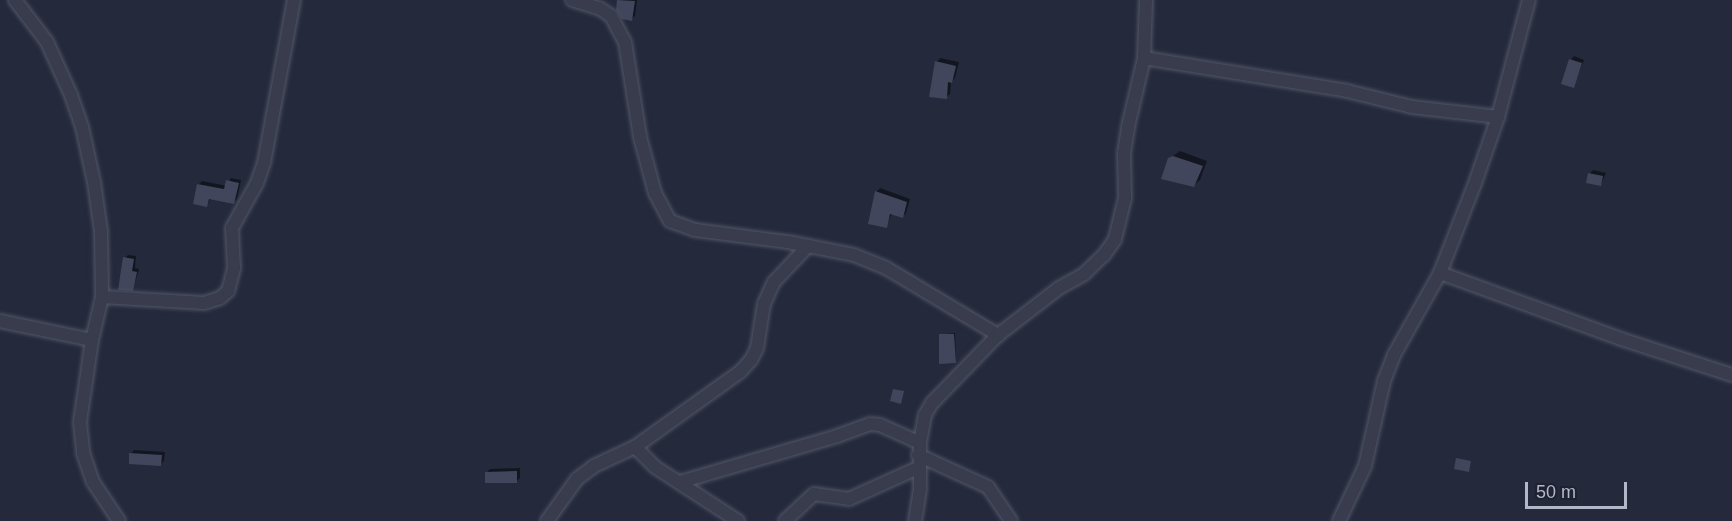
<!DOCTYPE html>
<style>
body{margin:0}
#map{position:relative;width:1732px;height:521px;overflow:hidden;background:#242a3c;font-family:Arial,sans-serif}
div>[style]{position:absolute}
.shadow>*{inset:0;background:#0007}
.building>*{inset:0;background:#41465c}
.roads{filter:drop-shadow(0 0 2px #535767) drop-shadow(0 0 2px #535767)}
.minor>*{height:12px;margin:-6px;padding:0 6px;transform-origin:6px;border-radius:6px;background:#383c4c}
span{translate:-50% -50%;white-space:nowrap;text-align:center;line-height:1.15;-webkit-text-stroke:4.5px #1d2131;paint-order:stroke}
.scale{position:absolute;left:1525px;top:482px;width:102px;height:27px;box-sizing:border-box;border:3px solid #b4b7c8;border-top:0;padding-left:8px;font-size:18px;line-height:21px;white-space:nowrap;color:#b4b7c8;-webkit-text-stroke:4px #1d2131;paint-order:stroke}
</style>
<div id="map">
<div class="shadow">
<div style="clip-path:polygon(619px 0,637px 0,635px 16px,631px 19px,618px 9px)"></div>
<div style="clip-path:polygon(1574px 56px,1584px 60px,1573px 86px,1571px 60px)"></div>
<div style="clip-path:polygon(940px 58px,959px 62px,955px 78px,951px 82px,950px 94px,946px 97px,937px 62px)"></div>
<div style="clip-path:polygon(1180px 151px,1207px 161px,1200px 180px,1194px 185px,1169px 159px)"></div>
<div style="clip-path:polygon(1593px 170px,1606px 173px,1601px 184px,1590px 173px)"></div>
<div style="clip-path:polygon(231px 178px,241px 180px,237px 199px,233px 203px,211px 198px,207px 205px,198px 185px,202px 181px,227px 186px)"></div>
<div style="clip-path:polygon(880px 188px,910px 199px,906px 213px,903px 216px,892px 213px,886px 227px,870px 223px,877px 191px)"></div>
<div style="clip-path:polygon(128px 255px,136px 256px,135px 268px,139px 269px,133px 289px,125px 258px)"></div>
<div style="clip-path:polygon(955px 333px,956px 361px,955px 362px,940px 335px)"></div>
<div style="clip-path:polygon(134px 450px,165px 452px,164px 461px,161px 464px,131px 454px)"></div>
<div style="clip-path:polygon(520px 468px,520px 478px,517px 481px,486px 473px,490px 469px)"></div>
</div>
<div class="building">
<div style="clip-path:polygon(617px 0,635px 1px,632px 21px,622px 19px,616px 10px)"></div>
<div style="clip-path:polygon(1569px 59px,1582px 63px,1574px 88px,1561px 84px)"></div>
<div style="clip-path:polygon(935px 61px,956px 66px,952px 83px,948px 82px,947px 99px,929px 97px)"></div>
<div style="clip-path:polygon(1173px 156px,1203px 166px,1194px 187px,1161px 179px,1168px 158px)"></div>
<div style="clip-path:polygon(1588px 173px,1603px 176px,1601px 186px,1586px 183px)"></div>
<div style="clip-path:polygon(226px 180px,239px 183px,234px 204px,209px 199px,207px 207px,193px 204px,197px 184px,224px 189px)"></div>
<div style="clip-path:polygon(875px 191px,907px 202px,903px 218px,890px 214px,887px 228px,868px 224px)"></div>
<div style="clip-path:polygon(123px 257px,134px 259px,132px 271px,137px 272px,133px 291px,118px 290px)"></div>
<div style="clip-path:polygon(939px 334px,954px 334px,956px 363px,939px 364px)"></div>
<div style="clip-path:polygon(893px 389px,904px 391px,901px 404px,890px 401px)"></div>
<div style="clip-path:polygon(129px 453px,162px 455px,161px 466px,129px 464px)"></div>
<div style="clip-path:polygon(1456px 458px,1471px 461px,1469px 472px,1454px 469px)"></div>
<div style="clip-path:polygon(517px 471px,517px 483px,485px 483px,485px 472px)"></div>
</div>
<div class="roads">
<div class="minor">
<div style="left:15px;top:0;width:53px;rotate:52.7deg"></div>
<div style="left:47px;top:42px;width:58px;rotate:65.6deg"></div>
<div style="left:71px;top:95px;width:34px;rotate:71deg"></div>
<div style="left:82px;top:127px;width:56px;rotate:77.7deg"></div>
<div style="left:94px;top:182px;width:49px;rotate:81.9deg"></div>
<div style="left:101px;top:231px;width:66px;rotate:89.1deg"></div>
<div style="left:102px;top:297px;width:44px;rotate:103.1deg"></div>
<div style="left:92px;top:340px;width:83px;rotate:98.3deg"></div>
<div style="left:80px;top:422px;width:31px;rotate:84deg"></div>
<div style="left:83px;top:453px;width:31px;rotate:71deg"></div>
<div style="left:93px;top:482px;width:47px;rotate:56.3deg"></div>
<div style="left:572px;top:0;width:28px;rotate:17deg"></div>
<div style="left:599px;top:8px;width:14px;rotate:34deg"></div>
<div style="left:611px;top:16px;width:30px;rotate:62deg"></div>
<div style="left:625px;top:42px;width:96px;rotate:81deg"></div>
<div style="left:640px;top:137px;width:58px;rotate:75deg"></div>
<div style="left:655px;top:193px;width:32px;rotate:62deg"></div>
<div style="left:670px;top:221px;width:27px;rotate:20deg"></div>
<div style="left:695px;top:230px;width:94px;rotate:7.4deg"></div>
<div style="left:788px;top:242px;width:67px;rotate:11.1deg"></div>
<div style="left:854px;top:255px;width:35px;rotate:22deg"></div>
<div style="left:886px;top:268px;width:131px;rotate:30.9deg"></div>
<div style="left:1144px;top:58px;width:206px;rotate:9.2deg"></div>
<div style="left:1347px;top:91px;width:67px;rotate:13.8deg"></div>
<div style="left:1412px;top:107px;width:87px;rotate:6.6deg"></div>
<div style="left:1440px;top:273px;width:193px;rotate:20deg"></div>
<div style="left:1621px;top:339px;width:117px;rotate:18deg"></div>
<div style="left:102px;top:297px;width:102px;rotate:3.4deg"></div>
<div style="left:204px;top:303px;width:17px;rotate:-17deg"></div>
<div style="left:220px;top:298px;width:11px;rotate:-41deg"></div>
<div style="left:228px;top:291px;width:24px;rotate:-75deg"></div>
<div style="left:234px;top:268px;width:40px;rotate:-92.9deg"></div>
<div style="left:232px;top:228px;width:51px;rotate:-60.9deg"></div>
<div style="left:257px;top:183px;width:21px;rotate:-71deg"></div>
<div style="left:264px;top:163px;width:166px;rotate:-79.6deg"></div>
<div style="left:0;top:321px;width:94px;rotate:11.7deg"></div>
<div style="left:635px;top:447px;width:28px;rotate:45deg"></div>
<div style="left:655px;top:467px;width:99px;rotate:33deg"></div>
<div style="left:918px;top:455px;width:77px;rotate:24.6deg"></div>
<div style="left:988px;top:487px;width:41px;rotate:55.9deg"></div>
<div style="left:680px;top:482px;width:164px;rotate:-16.3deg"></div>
<div style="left:837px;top:436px;width:35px;rotate:-20deg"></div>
<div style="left:870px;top:424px;width:10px;rotate:6deg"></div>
<div style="left:880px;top:425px;width:44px;rotate:24.2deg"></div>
<div style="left:547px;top:521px;width:52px;rotate:-54.5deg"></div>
<div style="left:577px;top:479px;width:21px;rotate:-37deg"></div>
<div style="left:594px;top:466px;width:45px;rotate:-24.9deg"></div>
<div style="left:635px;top:447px;width:130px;rotate:-35.6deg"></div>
<div style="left:741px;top:371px;width:15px;rotate:-48deg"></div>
<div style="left:751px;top:360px;width:13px;rotate:-63deg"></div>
<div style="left:757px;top:348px;width:45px;rotate:-81deg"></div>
<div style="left:764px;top:304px;width:24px;rotate:-66deg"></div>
<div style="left:774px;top:282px;width:50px;rotate:-46.6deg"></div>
<div style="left:785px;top:521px;width:40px;rotate:-43deg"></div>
<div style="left:814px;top:494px;width:35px;rotate:8deg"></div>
<div style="left:849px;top:499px;width:76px;rotate:-24.2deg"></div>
<div style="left:915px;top:521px;width:33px;rotate:-81deg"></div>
<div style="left:920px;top:488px;width:45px;rotate:-90deg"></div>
<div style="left:920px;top:443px;width:28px;rotate:-80deg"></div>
<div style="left:925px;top:415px;width:14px;rotate:-60deg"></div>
<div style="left:932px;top:403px;width:95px;rotate:-45.9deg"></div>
<div style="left:998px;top:335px;width:77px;rotate:-37.6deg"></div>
<div style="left:1059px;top:288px;width:29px;rotate:-29deg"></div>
<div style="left:1084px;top:274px;width:28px;rotate:-44deg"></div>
<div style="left:1104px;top:255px;width:19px;rotate:-55deg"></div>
<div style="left:1115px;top:239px;width:42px;rotate:-76.3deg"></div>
<div style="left:1125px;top:198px;width:45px;rotate:-91.3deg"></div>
<div style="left:1124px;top:153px;width:26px;rotate:-81deg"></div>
<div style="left:1128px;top:127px;width:71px;rotate:-76.9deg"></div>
<div style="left:1144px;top:58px;width:58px;rotate:-88deg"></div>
<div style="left:1339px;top:521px;width:61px;rotate:-64.7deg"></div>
<div style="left:1365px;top:466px;width:87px;rotate:-77.4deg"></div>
<div style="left:1384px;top:381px;width:28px;rotate:-69deg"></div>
<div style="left:1394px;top:355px;width:94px;rotate:-60.7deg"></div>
<div style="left:1440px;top:273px;width:93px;rotate:-68.7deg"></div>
<div style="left:1474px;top:186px;width:73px;rotate:-70.8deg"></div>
<div style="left:1498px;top:117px;width:121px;rotate:-75.2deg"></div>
</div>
</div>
<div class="scale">50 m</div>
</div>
